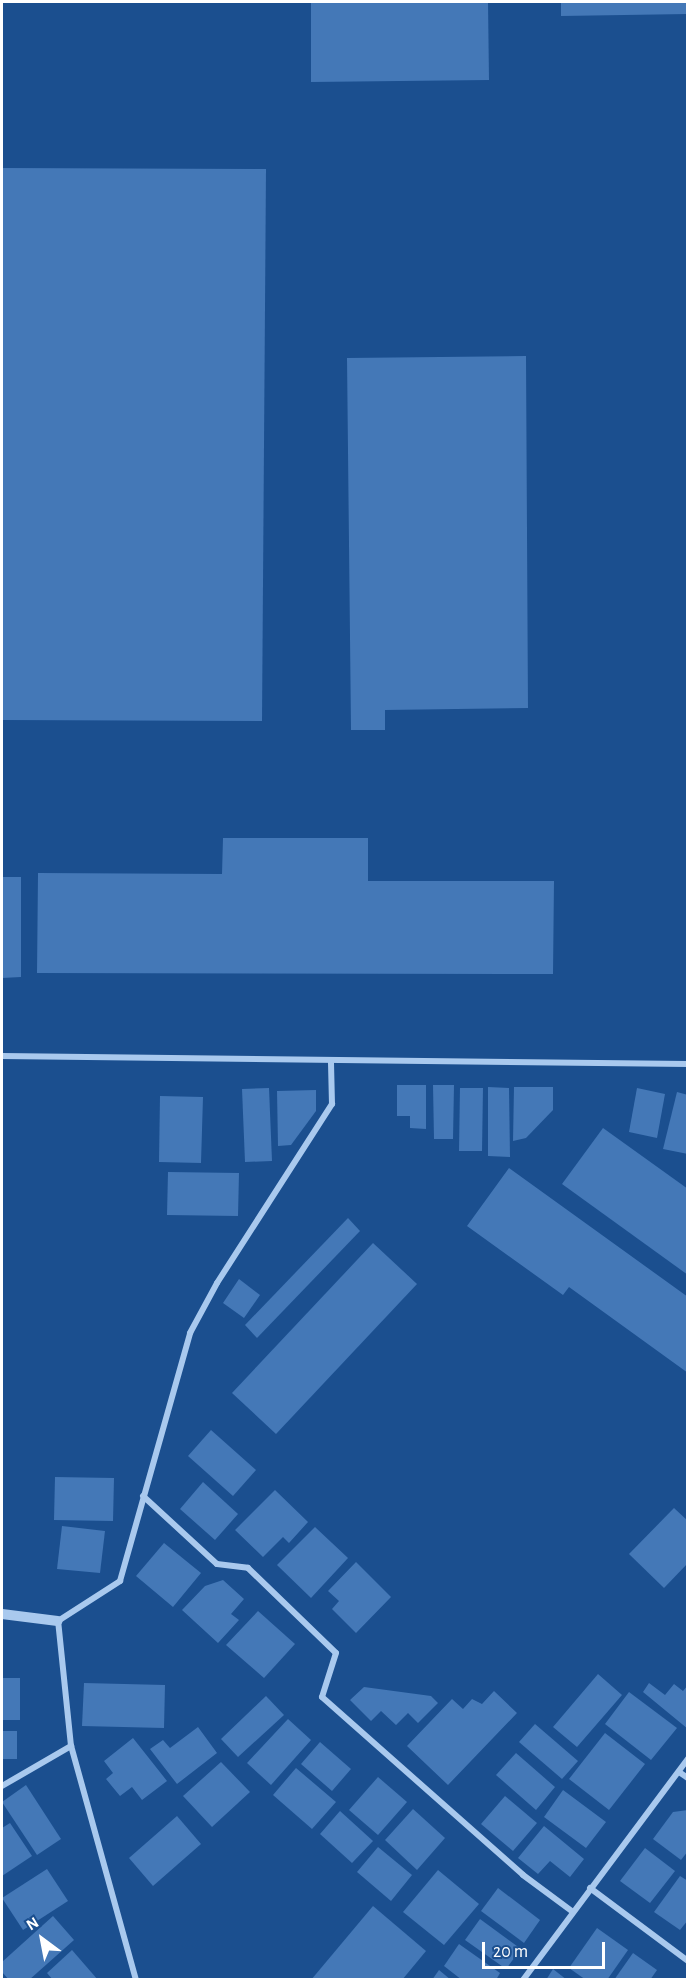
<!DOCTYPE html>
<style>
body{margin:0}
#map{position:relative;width:689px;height:1981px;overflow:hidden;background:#1b4f8f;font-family:"Alegreya Sans",sans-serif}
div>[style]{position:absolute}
.building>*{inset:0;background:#4478b7}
.minor>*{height:6px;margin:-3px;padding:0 3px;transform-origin:3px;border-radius:3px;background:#a9c9ee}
.tertiary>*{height:10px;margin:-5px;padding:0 5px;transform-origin:5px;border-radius:5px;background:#a9c9ee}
span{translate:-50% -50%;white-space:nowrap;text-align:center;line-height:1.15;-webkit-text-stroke:4.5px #1b4f8f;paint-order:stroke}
.frame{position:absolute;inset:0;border:3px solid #fff;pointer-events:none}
.north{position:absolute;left:12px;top:1909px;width:60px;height:60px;-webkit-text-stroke:4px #1b4f8f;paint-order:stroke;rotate:328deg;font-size:16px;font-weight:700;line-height:24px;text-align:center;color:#fff}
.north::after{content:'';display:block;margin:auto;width:21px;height:27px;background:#fff;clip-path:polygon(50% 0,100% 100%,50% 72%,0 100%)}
.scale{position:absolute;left:482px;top:1942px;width:123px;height:27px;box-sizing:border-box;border:3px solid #fff;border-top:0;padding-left:8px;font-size:18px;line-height:21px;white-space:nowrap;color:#fff;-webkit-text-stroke:4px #1b4f8f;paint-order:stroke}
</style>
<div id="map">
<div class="building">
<div style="clip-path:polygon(311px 2px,488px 2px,489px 80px,311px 82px)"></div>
<div style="clip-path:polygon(561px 2px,688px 2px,688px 14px,561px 16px)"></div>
<div style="clip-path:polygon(2px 168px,266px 169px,262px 721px,2px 720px)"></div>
<div style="clip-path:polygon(526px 356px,528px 708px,385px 710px,385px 730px,351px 730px,347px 358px)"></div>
<div style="clip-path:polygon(223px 838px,368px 838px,368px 881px,554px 881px,553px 974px,37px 973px,38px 873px,222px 874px)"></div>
<div style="clip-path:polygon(2px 877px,21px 877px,21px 977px,2px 978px)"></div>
<div style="clip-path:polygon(397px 1085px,426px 1085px,426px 1129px,410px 1128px,410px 1116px,397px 1116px)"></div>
<div style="clip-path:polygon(433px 1085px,454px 1085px,453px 1139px,434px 1139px)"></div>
<div style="clip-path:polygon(488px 1087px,509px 1088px,510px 1157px,488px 1156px)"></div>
<div style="clip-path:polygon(514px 1087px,553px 1087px,553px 1110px,526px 1138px,513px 1141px)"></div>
<div style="clip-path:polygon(269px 1088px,272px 1161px,245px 1162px,242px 1089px)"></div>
<div style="clip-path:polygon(460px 1088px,483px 1088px,482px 1151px,459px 1151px)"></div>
<div style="clip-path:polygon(637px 1088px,665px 1094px,657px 1138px,629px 1132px)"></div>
<div style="clip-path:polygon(316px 1090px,316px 1111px,291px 1145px,278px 1146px,277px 1091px)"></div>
<div style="clip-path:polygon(677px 1092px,688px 1095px,688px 1154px,663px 1149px)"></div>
<div style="clip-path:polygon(160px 1096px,203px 1097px,201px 1163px,159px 1162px)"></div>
<div style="clip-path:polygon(603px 1128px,688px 1189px,688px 1275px,562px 1184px)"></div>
<div style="clip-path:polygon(509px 1168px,688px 1297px,688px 1373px,569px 1287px,563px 1295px,467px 1226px)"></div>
<div style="clip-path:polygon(168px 1172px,239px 1173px,238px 1216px,167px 1215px)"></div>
<div style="clip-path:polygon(348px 1218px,360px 1231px,257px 1338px,245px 1325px)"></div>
<div style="clip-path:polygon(373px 1243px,417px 1284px,276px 1434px,232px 1393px)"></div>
<div style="clip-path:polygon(239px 1279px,260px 1295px,244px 1318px,223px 1303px)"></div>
<div style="clip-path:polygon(211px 1430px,256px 1470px,233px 1496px,188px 1456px)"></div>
<div style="clip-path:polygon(55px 1477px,114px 1478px,113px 1521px,54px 1520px)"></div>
<div style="clip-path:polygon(203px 1482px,238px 1514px,215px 1540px,180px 1509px)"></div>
<div style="clip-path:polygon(275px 1490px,308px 1522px,289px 1543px,283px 1537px,263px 1557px,235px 1530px)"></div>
<div style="clip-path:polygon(674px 1508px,688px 1521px,688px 1563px,664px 1588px,629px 1554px)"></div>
<div style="clip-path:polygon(62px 1526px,105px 1531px,100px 1573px,57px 1569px)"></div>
<div style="clip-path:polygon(315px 1527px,348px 1558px,311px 1598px,277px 1565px)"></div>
<div style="clip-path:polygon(164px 1543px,201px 1573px,173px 1607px,136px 1576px)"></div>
<div style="clip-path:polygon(356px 1562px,391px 1597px,356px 1633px,332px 1609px,339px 1601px,328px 1591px)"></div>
<div style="clip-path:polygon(223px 1580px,244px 1599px,231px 1614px,239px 1620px,218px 1643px,182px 1610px,205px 1586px)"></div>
<div style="clip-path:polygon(258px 1611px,295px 1644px,264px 1678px,226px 1645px)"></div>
<div style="clip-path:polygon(598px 1674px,622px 1695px,577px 1747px,553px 1727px)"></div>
<div style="clip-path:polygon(2px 1678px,20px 1678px,20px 1720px,2px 1720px)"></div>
<div style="clip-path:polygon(84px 1683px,165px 1685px,164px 1728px,82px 1726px)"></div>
<div style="clip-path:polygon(649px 1683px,665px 1695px,674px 1684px,683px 1691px,688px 1685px,688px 1729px,643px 1692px)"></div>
<div style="clip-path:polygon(364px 1687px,431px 1696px,438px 1703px,418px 1723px,408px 1713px,396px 1725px,381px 1711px,371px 1721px,350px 1700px)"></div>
<div style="clip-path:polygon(494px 1691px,517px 1713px,448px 1785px,407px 1746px,452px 1699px,463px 1709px,472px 1699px,482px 1704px)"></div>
<div style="clip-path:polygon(629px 1692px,677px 1728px,651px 1760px,605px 1724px)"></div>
<div style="clip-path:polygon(266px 1696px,284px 1715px,238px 1757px,221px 1739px)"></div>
<div style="clip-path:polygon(288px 1719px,311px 1740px,271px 1785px,247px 1763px)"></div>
<div style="clip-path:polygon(535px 1724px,578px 1761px,562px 1779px,519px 1742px)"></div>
<div style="clip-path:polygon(198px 1727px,217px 1753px,177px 1784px,150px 1749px,163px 1740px,170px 1748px)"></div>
<div style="clip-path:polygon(2px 1731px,17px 1731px,17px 1759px,2px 1759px)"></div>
<div style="clip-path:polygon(605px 1733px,645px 1764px,609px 1810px,569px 1779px)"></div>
<div style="clip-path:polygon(133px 1738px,167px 1781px,142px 1800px,132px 1787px,120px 1796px,106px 1779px,113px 1773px,104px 1761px)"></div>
<div style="clip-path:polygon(320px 1742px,351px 1769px,332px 1791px,301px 1764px)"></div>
<div style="clip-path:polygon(516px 1753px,555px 1787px,536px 1810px,496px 1775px)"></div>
<div style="clip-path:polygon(221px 1762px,250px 1792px,212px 1827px,183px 1796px)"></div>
<div style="clip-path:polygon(296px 1768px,336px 1802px,312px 1829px,273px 1795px)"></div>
<div style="clip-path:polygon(378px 1777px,407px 1802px,378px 1835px,349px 1810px)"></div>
<div style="clip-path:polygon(26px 1785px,61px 1839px,37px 1855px,2px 1802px)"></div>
<div style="clip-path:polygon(563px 1790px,606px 1822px,586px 1848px,544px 1817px)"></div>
<div style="clip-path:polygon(505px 1796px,537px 1823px,513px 1851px,481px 1824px)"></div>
<div style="clip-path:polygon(413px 1809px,445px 1838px,417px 1870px,385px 1840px)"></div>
<div style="clip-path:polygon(688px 1810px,688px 1851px,681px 1860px,653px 1839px,673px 1812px)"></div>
<div style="clip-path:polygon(340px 1811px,373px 1841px,352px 1863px,320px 1834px)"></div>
<div style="clip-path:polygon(177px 1816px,201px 1844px,153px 1886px,129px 1858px)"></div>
<div style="clip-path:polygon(10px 1823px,32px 1856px,2px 1876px,2px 1828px)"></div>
<div style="clip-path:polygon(544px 1826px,584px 1859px,570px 1877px,550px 1861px,538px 1874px,518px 1858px)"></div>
<div style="clip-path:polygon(378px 1847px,412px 1875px,391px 1901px,357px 1872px)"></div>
<div style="clip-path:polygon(645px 1848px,675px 1871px,650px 1903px,620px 1881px)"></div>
<div style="clip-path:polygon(47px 1869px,68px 1901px,23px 1930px,2px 1898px)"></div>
<div style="clip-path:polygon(438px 1870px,479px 1904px,444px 1945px,403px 1912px)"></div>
<div style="clip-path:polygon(680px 1876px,688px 1881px,688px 1920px,680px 1930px,654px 1912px)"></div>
<div style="clip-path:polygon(498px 1888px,540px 1920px,524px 1943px,481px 1911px)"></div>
<div style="clip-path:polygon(373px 1906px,426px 1951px,402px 1980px,311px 1980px)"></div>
<div style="clip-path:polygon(53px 1916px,74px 1940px,29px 1980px,9px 1980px,2px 1972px,2px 1962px)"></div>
<div style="clip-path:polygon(480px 1919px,521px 1949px,506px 1969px,465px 1940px)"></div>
<div style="clip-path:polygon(597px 1928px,628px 1950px,607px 1980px,586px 1980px,569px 1968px)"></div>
<div style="clip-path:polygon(459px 1944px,500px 1973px,496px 1980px,462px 1980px,444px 1966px)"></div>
<div style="clip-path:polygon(72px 1950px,98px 1980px,53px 1980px,47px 1973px)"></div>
<div style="clip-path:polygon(633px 1953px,657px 1970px,650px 1980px,614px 1980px)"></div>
<div style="clip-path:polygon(553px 1969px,567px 1980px,546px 1980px)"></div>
<div style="clip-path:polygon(439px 1970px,451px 1980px,432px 1980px)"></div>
</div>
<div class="minor">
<div style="left:2px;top:1056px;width:686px;rotate:0.67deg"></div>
<div style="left:143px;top:1496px;width:100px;rotate:42.6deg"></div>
<div style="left:217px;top:1564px;width:31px;rotate:7deg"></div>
<div style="left:248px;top:1568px;width:122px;rotate:44deg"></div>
<div style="left:336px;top:1653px;width:46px;rotate:107.7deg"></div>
<div style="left:322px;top:1697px;width:268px;rotate:41.5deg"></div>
<div style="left:523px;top:1875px;width:62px;rotate:36.5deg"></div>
<div style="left:679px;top:1772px;width:11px;rotate:34deg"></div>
<div style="left:2px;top:1786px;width:80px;rotate:-30.1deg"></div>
<div style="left:590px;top:1888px;width:122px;rotate:36.7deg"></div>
<div style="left:136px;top:1980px;width:243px;rotate:-105.5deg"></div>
<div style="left:71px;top:1746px;width:126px;rotate:-95.9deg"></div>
<div style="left:58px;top:1621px;width:74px;rotate:-32.8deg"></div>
<div style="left:120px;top:1581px;width:258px;rotate:-74.2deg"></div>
<div style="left:190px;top:1333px;width:57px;rotate:-61.6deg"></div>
<div style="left:217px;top:1283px;width:213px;rotate:-57.3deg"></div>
<div style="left:332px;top:1104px;width:42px;rotate:-91.4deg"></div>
<div style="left:523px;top:1980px;width:276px;rotate:-53.3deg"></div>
</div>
<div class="tertiary">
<div style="left:2px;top:1614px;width:56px;rotate:7.1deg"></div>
</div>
<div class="frame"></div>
<div class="north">N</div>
<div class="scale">20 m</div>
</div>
